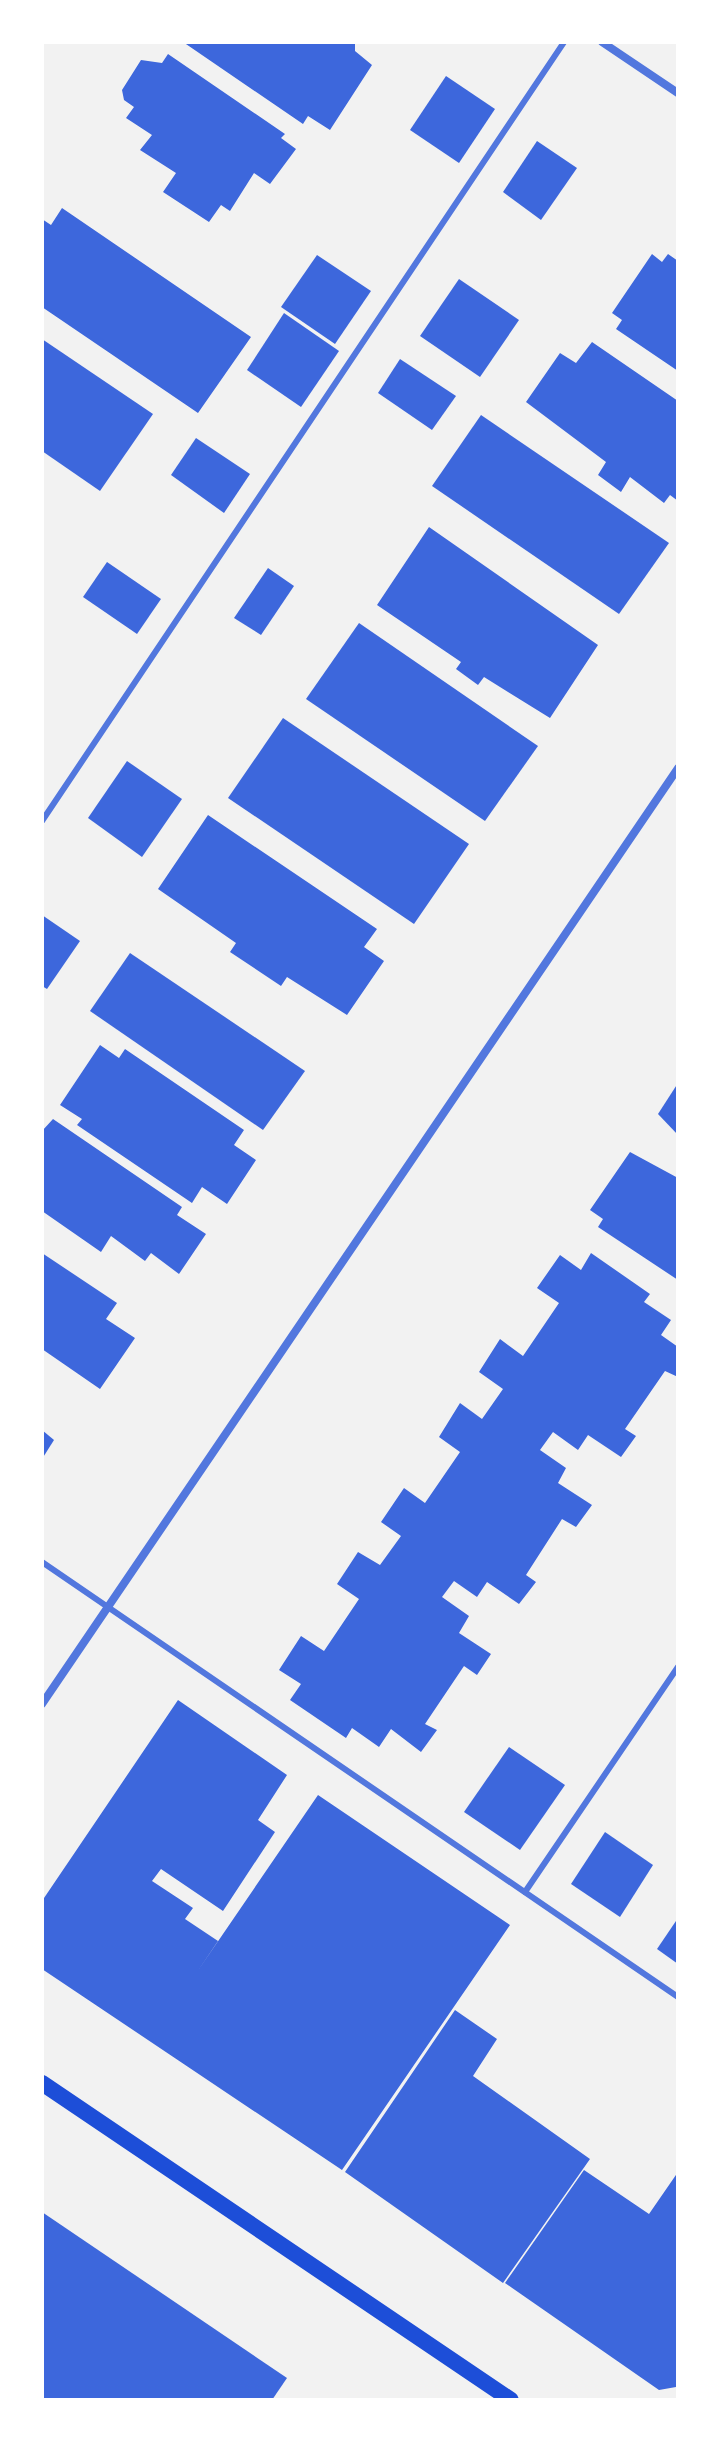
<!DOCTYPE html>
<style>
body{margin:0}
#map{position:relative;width:720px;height:2442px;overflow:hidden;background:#f2f2f2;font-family:"Asap Condensed",sans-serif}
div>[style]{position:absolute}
.building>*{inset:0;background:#3d67dc}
.service>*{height:6px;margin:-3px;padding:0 3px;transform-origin:3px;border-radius:3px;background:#5277de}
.minor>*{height:8px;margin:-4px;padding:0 4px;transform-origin:4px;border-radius:4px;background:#5277de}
.secondary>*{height:16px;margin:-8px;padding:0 8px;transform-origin:8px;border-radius:8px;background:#1d4ed8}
span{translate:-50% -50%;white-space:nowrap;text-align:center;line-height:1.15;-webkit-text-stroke:7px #fff;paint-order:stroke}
.frame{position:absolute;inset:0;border:44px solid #fff;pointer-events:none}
</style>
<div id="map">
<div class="building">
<div style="clip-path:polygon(183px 42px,355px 42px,355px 51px,372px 65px,330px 130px,308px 116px,303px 124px)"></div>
<div style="clip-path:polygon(168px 54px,285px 134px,281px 138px,296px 149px,270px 184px,254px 173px,230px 211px,221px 205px,209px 222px,163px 192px,176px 173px,140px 150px,152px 135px,126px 118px,134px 107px,124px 100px,122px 90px,141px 60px,162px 63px)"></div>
<div style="clip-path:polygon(446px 76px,495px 109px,459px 163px,410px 130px)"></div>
<div style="clip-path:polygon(537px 141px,577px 168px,541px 220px,503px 192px)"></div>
<div style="clip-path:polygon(62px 208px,251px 337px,198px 413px,42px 307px,42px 219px,51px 225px)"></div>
<div style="clip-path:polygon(652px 254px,662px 262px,668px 254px,678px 261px,678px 371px,616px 329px,622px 320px,612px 313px)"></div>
<div style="clip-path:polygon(317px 255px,371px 291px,335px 344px,281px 307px)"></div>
<div style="clip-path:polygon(459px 279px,519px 320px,480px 377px,420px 336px)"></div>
<div style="clip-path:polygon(284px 313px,339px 351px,301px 407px,247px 370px)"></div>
<div style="clip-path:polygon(42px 339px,153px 414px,100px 491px,42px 451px)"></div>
<div style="clip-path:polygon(592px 342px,678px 401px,678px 501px,670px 495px,664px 503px,630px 477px,621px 492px,598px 475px,606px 462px,526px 402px,560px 353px,576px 363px)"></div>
<div style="clip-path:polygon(400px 359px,456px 396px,432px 430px,378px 393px)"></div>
<div style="clip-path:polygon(481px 415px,669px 543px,619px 614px,432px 486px)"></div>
<div style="clip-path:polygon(196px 438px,250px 474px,224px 513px,171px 475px)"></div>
<div style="clip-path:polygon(429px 527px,598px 645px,550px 718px,484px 677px,478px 685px,456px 669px,461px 662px,377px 605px)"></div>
<div style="clip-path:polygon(107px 562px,161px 599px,137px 634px,83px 597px)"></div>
<div style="clip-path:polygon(268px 568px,294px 586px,261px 635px,234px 618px)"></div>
<div style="clip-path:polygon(359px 623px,538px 746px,485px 821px,306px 699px)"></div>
<div style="clip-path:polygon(283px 718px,469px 844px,414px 924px,228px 798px)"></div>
<div style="clip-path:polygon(127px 761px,182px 799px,142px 857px,88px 818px)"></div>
<div style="clip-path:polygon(208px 815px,377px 929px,364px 947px,384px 961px,347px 1015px,287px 977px,281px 986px,230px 952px,236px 943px,158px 889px)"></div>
<div style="clip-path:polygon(42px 915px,80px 941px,47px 989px,42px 986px)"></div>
<div style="clip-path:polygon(130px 953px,305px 1071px,263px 1130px,90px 1011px)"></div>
<div style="clip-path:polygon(100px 1045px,119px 1058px,125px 1049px,244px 1130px,234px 1145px,256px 1160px,227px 1204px,202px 1187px,192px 1203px,77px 1125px,82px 1119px,60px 1105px)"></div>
<div style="clip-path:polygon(678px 1083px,678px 1135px,658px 1114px)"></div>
<div style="clip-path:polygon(53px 1119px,182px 1207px,177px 1215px,206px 1234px,179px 1274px,151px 1253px,145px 1261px,111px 1236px,101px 1252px,42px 1211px,42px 1131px)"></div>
<div style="clip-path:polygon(630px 1152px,678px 1178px,678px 1280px,598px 1227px,603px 1219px,590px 1210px)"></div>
<div style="clip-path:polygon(42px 1253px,117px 1303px,106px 1319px,135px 1338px,100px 1389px,42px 1349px)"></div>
<div style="clip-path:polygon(591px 1253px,650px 1294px,644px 1302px,671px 1320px,661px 1335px,678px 1347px,678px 1377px,665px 1371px,625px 1429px,636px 1436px,621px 1457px,588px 1435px,578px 1450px,553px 1432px,540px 1450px,566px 1468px,558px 1483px,592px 1505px,576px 1527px,562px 1519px,526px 1575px,536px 1582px,519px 1604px,487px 1582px,477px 1597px,454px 1581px,442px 1597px,469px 1616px,459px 1633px,491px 1654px,477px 1675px,464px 1666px,425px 1724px,437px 1730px,421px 1752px,391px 1729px,379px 1747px,352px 1728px,346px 1738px,290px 1700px,301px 1684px,279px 1670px,301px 1636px,324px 1651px,359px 1599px,337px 1584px,358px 1552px,380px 1565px,401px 1536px,381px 1522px,404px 1488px,425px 1503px,460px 1452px,439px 1437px,460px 1403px,482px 1419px,503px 1389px,479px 1372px,500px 1339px,523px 1356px,559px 1303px,537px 1288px,560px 1255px,581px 1270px)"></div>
<div style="clip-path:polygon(42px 1430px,54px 1440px,42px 1459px)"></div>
<div style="clip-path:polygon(178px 1700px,287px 1775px,258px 1820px,275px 1832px,223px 1911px,161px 1869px,152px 1881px,193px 1908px,185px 1919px,218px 1941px,197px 1972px,318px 1795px,510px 1925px,342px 2170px,42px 1969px,42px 1901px)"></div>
<div style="clip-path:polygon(509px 1747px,565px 1785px,520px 1850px,464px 1812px)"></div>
<div style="clip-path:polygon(605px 1832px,653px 1865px,620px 1917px,571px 1884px)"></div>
<div style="clip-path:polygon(678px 1918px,678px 1964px,657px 1949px)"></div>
<div style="clip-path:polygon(455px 2010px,497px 2039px,473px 2076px,590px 2159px,503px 2283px,345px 2172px)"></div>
<div style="clip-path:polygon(584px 2170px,649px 2214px,678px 2172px,676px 2387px,659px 2390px,505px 2283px)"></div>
<div style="clip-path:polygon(42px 2212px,287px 2378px,272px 2400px,42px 2400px)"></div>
</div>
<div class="service">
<div style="left:42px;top:821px;width:938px;rotate:-56.17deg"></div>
<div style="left:42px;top:1562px;width:771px;rotate:34.37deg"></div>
<div style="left:525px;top:1892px;width:272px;rotate:-55.8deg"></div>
</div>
<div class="minor">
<div style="left:602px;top:42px;width:92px;rotate:33.9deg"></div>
<div style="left:42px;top:1704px;width:1132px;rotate:-55.8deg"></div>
</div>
<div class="secondary">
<div style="left:42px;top:2083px;width:566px;rotate:34.06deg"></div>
</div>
<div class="frame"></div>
</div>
